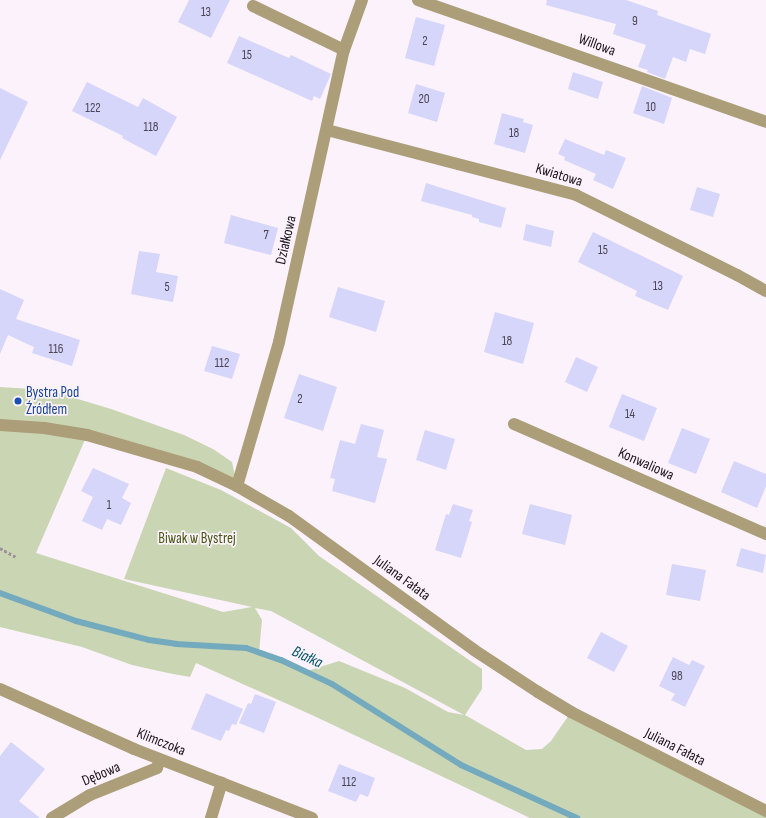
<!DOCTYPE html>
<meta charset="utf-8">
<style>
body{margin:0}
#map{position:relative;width:766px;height:818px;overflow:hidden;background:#fcf2fb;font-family:"Sofia Sans Condensed",sans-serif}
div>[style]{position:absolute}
.green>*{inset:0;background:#cad5b4}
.stream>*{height:6px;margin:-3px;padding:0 3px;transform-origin:3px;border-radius:3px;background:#74aabd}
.building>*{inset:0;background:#d6d5fa}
.path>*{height:2.5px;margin-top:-1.25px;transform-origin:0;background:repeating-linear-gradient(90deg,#9a919a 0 3px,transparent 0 5px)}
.minor>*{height:12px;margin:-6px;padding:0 6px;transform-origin:6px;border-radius:6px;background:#ac9e78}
.dots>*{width:11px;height:11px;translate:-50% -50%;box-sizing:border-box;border:2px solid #fcf2fb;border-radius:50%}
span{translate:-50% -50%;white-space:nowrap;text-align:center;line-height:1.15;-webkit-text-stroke:3.5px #fcf2fb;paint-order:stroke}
.number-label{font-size:13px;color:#4a4454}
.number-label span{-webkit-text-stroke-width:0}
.street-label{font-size:15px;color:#1c141c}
.transit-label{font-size:15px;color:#164399}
.left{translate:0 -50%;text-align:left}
.park-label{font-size:15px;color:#465611}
.water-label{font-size:16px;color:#065469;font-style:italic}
</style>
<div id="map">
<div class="green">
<div style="clip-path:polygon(evenodd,0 387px,48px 390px,111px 409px,184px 435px,213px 449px,232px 462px,237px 486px,87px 435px,36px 553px,223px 612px,252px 607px,124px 579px,166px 468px,221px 490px,291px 528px,319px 556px,482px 669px,482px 689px,465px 715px,526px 750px,542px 749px,551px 741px,571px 712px,766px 811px,766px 818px,530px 818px,314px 716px,196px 663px,190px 677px,168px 673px,132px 665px,82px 647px,0 627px,0 387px,255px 608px,271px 611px,464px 715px,448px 712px,405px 688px,339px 661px,307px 671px,259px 653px,262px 620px,255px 608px)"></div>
</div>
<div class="stream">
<div style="left:0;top:593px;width:81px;rotate:20.2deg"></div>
<div style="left:76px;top:621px;width:75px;rotate:14.6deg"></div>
<div style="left:149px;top:640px;width:27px;rotate:8deg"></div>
<div style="left:176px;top:644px;width:70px;rotate:3.3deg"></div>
<div style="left:246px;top:648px;width:37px;rotate:19deg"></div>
<div style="left:281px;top:660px;width:56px;rotate:25.2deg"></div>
<div style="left:332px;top:684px;width:152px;rotate:32.1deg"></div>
<div style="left:461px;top:765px;width:128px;rotate:24.6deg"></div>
</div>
<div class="building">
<div style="clip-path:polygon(189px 0,230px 0,211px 38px,178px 22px)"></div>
<div style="clip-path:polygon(547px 0,626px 0,658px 11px,657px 15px,711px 34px,705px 54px,690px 49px,686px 62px,673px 57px,665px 79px,647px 72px,648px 70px,638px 67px,646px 45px,613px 34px,616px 24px,546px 5px)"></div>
<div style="clip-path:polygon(416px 17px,445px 25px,434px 66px,405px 58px)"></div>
<div style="clip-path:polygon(239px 36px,289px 58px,291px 55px,331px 74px,320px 99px,314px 96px,312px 101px,227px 63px)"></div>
<div style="clip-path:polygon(573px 72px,603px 82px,598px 99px,568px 89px)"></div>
<div style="clip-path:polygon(87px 82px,138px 107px,143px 98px,177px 117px,156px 156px,122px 138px,123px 136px,72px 111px)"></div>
<div style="clip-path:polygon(416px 84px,445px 93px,437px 122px,408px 113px)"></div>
<div style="clip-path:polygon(642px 86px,672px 98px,664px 124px,633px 113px)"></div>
<div style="clip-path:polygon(0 88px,28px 102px,0 160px)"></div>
<div style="clip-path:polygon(502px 113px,524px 119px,523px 122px,533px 125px,525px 153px,494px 144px)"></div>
<div style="clip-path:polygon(565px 139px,604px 155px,606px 150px,626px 158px,613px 189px,593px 180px,596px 174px,564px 160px,565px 157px,558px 154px)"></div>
<div style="clip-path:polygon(426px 183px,506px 208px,501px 228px,479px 222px,479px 219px,472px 217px,472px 215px,421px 201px)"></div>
<div style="clip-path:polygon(697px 187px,720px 194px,713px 217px,690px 210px)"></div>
<div style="clip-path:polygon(231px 215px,278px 228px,271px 255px,224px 243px)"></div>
<div style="clip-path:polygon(526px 224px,554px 231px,551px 247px,523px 240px)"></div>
<div style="clip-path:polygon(593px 232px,683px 276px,668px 310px,635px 296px,637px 291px,578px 262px)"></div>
<div style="clip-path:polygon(139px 251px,160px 254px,156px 272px,178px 276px,173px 302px,131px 294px)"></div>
<div style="clip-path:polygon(338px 287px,385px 301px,376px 332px,329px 317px)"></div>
<div style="clip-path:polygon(0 289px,24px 300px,16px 319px,80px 340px,72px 366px,32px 353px,34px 347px,8px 335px,0 354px)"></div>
<div style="clip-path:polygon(495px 312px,534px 323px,523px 364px,484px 352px)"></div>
<div style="clip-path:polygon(212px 346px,240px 354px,232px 379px,204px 371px)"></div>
<div style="clip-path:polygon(576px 357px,598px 367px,587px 392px,565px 382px)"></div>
<div style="clip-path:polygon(299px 374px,337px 387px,323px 431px,284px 418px)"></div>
<div style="clip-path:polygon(622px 394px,657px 408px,644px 441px,609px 427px)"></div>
<div style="clip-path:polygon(361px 424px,384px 430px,377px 457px,387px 459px,375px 503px,332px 491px,335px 479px,330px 478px,340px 440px,355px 444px)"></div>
<div style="clip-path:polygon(682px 428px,710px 439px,696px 474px,668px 463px)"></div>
<div style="clip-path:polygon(425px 430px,455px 439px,446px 470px,416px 460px)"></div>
<div style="clip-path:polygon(734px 461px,766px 474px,766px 486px,757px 508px,721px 492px)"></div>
<div style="clip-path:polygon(93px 468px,129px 484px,122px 498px,131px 503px,121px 525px,107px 519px,102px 530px,82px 521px,93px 497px,81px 491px)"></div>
<div style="clip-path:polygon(453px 504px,473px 510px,469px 521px,472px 522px,461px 558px,435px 550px,446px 514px,449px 515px)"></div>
<div style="clip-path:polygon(530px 504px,572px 515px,565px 545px,522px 534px)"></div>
<div style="clip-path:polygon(741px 548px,766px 555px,763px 573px,736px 566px)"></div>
<div style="clip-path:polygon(672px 564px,706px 570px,700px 601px,666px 595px)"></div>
<div style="clip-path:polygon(601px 632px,628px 646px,614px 672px,587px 658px)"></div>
<div style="clip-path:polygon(673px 657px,689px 665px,692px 660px,705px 666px,685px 707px,671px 700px,675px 694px,659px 686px)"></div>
<div style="clip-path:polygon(206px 693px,243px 709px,236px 725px,232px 724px,229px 731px,226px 730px,221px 741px,191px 729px)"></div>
<div style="clip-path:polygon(255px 694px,276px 702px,264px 733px,239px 723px,248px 703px,251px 704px)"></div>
<div style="clip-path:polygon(11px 742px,45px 769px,19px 801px,40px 818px,0 818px,0 756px)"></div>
<div style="clip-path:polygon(339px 764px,375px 778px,368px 797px,360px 794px,356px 802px,328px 791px)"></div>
</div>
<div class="path">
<div style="left:0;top:548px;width:18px;rotate:29deg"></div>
</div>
<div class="minor">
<div style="left:418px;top:0;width:369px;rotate:19.3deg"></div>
<div style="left:253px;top:6px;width:101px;rotate:25.8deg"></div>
<div style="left:327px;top:130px;width:257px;rotate:14.6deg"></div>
<div style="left:576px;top:195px;width:180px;rotate:26.4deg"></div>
<div style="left:737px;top:275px;width:33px;rotate:29deg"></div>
<div style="left:514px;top:424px;width:275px;rotate:23.6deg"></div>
<div style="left:0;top:425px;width:44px;rotate:3.9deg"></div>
<div style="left:44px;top:428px;width:44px;rotate:9.2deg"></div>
<div style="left:87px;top:435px;width:115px;rotate:16.2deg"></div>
<div style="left:197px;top:467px;width:44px;rotate:25.4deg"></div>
<div style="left:237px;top:486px;width:60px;rotate:30deg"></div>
<div style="left:289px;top:516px;width:228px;rotate:35.9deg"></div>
<div style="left:474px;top:650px;width:77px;rotate:33.3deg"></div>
<div style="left:538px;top:692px;width:39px;rotate:31deg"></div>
<div style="left:571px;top:712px;width:219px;rotate:26.9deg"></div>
<div style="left:237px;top:486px;width:150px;rotate:-73.7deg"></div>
<div style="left:279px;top:342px;width:299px;rotate:-77.5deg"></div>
<div style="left:344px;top:50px;width:53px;rotate:-70.2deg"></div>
<div style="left:0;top:689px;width:147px;rotate:24.1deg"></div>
<div style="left:134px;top:749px;width:191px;rotate:21.2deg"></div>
<div style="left:52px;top:818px;width:44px;rotate:-31.2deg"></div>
<div style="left:90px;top:795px;width:72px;rotate:-21.9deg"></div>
<div style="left:157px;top:768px;width:9px;rotate:-72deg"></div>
<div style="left:211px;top:818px;width:37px;rotate:-73deg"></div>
</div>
<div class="dots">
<div style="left:18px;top:401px;background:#1a4fb4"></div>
</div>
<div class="number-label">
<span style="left:206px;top:12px">13</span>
<span style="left:635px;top:21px">9</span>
<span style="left:425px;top:41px">2</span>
<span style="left:247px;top:55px">15</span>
<span style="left:424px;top:99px">20</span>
<span style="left:651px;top:107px">10</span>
<span style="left:93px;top:108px">122</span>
<span style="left:151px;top:127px">118</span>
<span style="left:514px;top:133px">18</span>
<span style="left:266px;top:235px">7</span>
<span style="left:603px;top:250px">15</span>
<span style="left:658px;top:286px">13</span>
<span style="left:167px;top:287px">5</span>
<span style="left:507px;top:341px">18</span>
<span style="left:56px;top:349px">116</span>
<span style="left:222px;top:363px">112</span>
<span style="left:300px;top:399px">2</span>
<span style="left:630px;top:414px">14</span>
<span style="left:109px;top:505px">1</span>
<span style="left:677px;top:676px">98</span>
<span style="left:349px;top:782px">112</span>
</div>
<div class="street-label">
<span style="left:597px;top:45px;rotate:20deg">Willowa</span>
<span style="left:559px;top:175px;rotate:17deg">Kwiatowa</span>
<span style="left:286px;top:240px;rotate:-77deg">Działkowa</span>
<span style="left:646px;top:464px;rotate:24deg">Konwaliowa</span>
<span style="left:402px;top:578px;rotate:36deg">Juliana Fałata</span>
<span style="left:161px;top:742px;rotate:22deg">Klimczoka</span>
<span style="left:675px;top:747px;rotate:27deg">Juliana Fałata</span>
<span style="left:101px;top:774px;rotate:-23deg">Dębowa</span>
</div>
<div class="transit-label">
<span class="left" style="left:26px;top:401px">Bystra Pod<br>Źródłem</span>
</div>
<div class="park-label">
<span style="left:197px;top:539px">Biwak w Bystrej</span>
</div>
<div class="water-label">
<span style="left:307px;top:658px;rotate:25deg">Białka</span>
</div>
</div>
